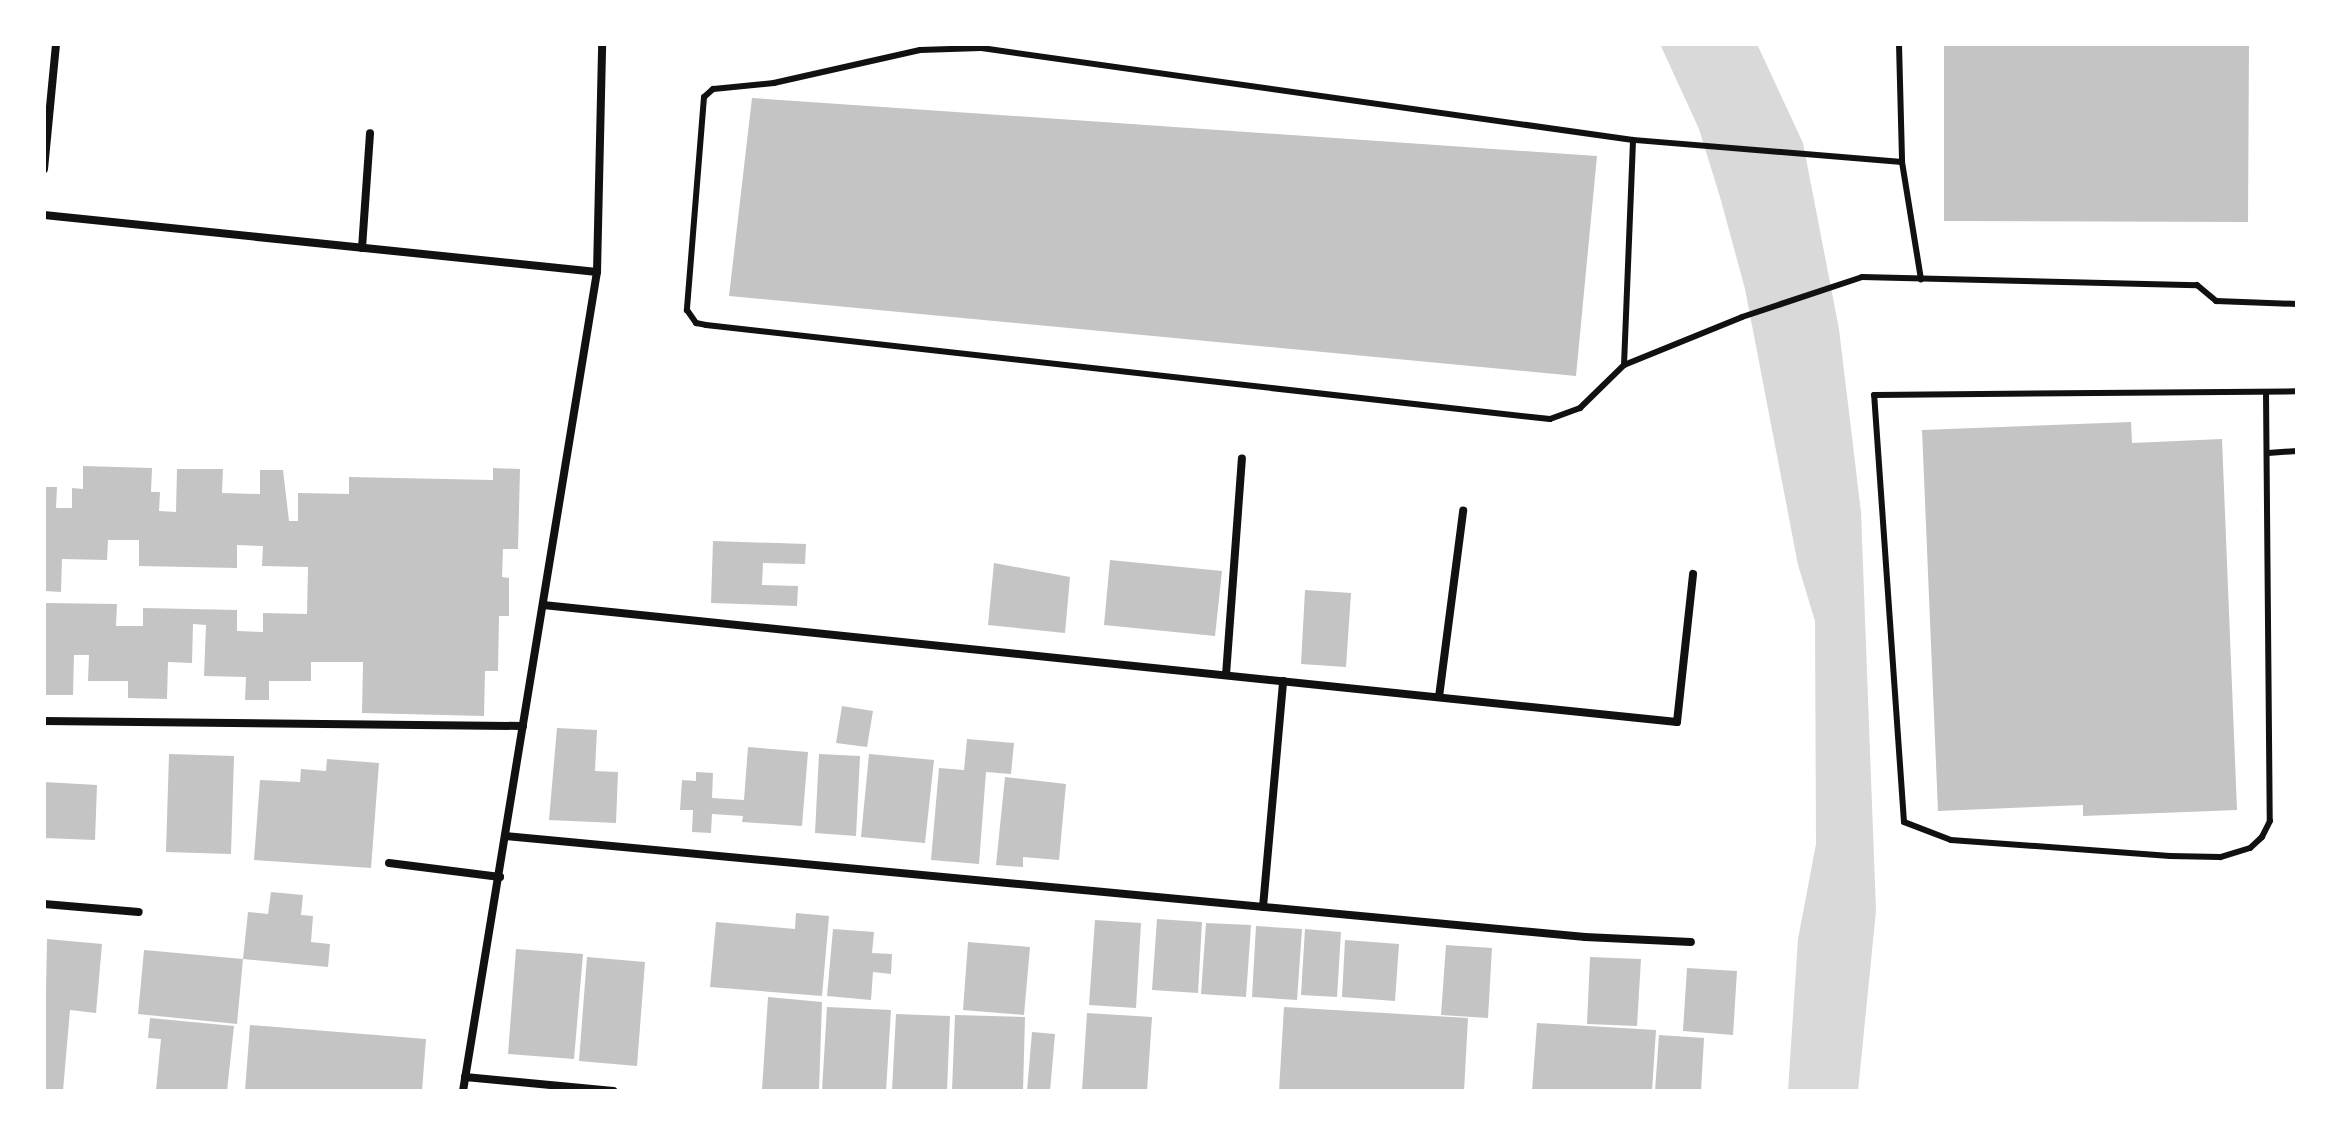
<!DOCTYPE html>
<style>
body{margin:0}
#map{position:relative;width:2341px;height:1135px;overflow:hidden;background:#fff;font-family:"Varela Round",sans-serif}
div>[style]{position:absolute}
.water>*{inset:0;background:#d9d9d9}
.building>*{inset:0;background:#c4c4c4}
.service>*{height:6px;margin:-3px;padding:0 3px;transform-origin:3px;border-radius:3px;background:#111}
.minor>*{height:8px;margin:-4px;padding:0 4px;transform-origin:4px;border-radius:4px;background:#111}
span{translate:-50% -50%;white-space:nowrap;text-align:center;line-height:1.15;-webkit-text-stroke:7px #fff;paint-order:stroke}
.frame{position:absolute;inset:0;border:46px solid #fff;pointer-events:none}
</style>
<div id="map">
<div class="water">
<div style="clip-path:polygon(1660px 44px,1757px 44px,1803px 143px,1839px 329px,1861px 512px,1876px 911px,1858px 1091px,1788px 1091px,1798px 939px,1816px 844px,1815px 621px,1798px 565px,1745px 289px,1720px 197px,1699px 129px)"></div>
</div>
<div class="building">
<div style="clip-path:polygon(1944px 44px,2249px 44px,2248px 222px,1944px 221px)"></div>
<div style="clip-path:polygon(752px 98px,1597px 156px,1576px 376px,729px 296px)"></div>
<div style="clip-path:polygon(2131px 422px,2132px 443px,2222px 439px,2237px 810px,2083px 816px,2083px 805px,1938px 811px,1922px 430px)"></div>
<div style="clip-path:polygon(83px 466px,152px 468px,151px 492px,160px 492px,159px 511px,176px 512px,177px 469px,223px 469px,222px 493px,260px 494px,260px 470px,283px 470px,289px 521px,298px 521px,298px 493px,349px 494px,349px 477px,493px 480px,493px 468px,520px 469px,518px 549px,503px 549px,502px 577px,509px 578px,509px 616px,499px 616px,498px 671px,485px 671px,484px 716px,362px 713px,363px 662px,311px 662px,311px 681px,269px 681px,269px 700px,245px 700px,246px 677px,204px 676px,206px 625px,193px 624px,192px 663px,168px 662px,167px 699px,128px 698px,128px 681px,88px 681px,89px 655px,74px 655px,73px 695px,44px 695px,44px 603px,117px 604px,116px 626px,143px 626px,143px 608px,237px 610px,237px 631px,263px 632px,263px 613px,307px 614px,308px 567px,262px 566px,263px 546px,237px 545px,237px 568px,139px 566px,139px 540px,108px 540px,107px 560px,62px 559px,61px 592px,44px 591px,44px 487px,57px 487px,56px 508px,72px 508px,72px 488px,83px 489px)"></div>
<div style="clip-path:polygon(713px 541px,806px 544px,805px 564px,763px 563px,762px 585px,798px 586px,797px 606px,711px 603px)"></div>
<div style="clip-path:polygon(1110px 560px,1222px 571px,1215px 636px,1104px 625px)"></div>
<div style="clip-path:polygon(994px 563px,1070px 577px,1065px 633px,988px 625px)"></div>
<div style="clip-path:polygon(1305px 590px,1351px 593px,1346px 667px,1301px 664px)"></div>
<div style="clip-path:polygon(842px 706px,873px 711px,867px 747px,836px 743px)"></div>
<div style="clip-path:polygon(557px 728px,597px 730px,595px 771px,618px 772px,616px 823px,549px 820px)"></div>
<div style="clip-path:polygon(967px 739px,1014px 743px,1011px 774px,986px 772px,979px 864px,931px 860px,939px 768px,964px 770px)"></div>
<div style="clip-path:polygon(748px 747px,808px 752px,802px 826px,742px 822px,743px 816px,712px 814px,711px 833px,692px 832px,693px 810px,680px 810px,682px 780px,696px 781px,696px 772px,713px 773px,712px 798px,744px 800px)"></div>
<div style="clip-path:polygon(169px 754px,234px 756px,231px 854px,166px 852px)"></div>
<div style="clip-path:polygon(819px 754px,860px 756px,856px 836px,815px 833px)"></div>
<div style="clip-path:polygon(869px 754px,934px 760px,925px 843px,861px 837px)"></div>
<div style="clip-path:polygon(327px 759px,379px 763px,371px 868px,254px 860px,260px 780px,300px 782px,301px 769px,326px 771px)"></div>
<div style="clip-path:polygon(1005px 777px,1066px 784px,1059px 860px,1023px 857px,1023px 867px,996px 865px)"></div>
<div style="clip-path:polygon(44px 782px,97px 785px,95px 840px,44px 838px)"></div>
<div style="clip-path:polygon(271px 892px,303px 895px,301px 915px,313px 916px,311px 942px,330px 944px,328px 967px,243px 959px,248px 912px,268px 914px)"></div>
<div style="clip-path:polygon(796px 913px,829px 916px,822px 996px,710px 987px,716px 922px,795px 929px)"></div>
<div style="clip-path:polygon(1157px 919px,1202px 922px,1198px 993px,1152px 990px)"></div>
<div style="clip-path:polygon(1095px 920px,1141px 923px,1136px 1008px,1089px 1005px)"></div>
<div style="clip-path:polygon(1206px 923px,1251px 925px,1246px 997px,1201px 994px)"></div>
<div style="clip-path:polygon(1256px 926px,1302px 929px,1297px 1000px,1252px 997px)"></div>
<div style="clip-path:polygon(833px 929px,874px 932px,872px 953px,892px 954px,891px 974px,873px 972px,871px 1000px,827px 996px)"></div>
<div style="clip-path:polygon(1305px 929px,1341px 932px,1337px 997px,1301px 995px)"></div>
<div style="clip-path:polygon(47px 939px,102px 944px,96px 1013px,70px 1010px,63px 1091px,44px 1091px)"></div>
<div style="clip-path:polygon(1345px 940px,1399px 944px,1395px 1001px,1342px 997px)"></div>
<div style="clip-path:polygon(968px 942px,1030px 947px,1024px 1015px,963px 1010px)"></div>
<div style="clip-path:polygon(1446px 945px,1492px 948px,1488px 1018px,1441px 1015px)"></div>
<div style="clip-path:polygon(516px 949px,583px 954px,574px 1059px,508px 1054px)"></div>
<div style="clip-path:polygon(144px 950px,243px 959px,237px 1024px,138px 1014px)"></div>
<div style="clip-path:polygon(587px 957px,645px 962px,637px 1066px,579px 1061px)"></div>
<div style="clip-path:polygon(1590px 957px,1641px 959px,1637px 1026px,1587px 1024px)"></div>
<div style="clip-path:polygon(1687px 968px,1737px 971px,1733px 1035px,1683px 1031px)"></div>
<div style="clip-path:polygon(768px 997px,822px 1002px,819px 1091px,762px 1090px)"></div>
<div style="clip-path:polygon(827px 1007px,891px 1010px,886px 1091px,822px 1091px)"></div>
<div style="clip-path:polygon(1284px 1007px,1468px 1018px,1464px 1091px,1279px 1091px)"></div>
<div style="clip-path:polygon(1087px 1013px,1152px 1017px,1147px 1091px,1082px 1091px)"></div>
<div style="clip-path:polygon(896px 1014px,950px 1016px,947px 1091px,892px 1091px)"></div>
<div style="clip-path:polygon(955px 1015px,1025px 1017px,1023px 1091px,952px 1091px)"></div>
<div style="clip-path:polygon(150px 1018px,234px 1026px,227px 1091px,156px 1090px,161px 1039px,148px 1038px)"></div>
<div style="clip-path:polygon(1537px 1023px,1656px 1030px,1652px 1091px,1532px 1091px)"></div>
<div style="clip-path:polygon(250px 1025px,426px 1039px,422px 1091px,245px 1091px)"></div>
<div style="clip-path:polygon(1032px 1032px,1055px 1034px,1050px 1091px,1027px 1091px)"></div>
<div style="clip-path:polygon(1659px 1035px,1704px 1038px,1701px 1091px,1655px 1091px)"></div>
</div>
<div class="service">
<div style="left:1899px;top:44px;width:118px;rotate:88.5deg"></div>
<div style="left:1902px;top:162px;width:119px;rotate:80.8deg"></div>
<div style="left:1902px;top:162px;width:270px;rotate:-175.3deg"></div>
<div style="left:1633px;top:140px;width:658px;rotate:-171.97deg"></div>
<div style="left:981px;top:48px;width:61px;rotate:178.1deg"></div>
<div style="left:920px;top:50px;width:150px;rotate:167.3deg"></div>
<div style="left:774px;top:83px;width:61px;rotate:174.4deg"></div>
<div style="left:713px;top:89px;width:12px;rotate:138deg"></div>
<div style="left:704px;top:97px;width:214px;rotate:94.6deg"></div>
<div style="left:687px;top:310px;width:16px;rotate:55deg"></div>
<div style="left:696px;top:323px;width:10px;rotate:11deg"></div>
<div style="left:706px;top:325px;width:849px;rotate:6.36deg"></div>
<div style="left:1550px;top:419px;width:32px;rotate:-20deg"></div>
<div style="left:1580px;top:408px;width:62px;rotate:-44.3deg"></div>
<div style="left:1624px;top:365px;width:127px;rotate:-22.1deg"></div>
<div style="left:1742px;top:317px;width:126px;rotate:-18.4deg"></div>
<div style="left:1862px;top:277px;width:335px;rotate:1.4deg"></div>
<div style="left:2197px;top:285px;width:25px;rotate:40deg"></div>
<div style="left:2216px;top:301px;width:81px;rotate:2.1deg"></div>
<div style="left:1624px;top:365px;width:225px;rotate:-87.7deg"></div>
<div style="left:2266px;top:393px;width:428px;rotate:89.5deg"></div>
<div style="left:2270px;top:821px;width:18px;rotate:117deg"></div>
<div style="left:2262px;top:837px;width:16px;rotate:137deg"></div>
<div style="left:2250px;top:848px;width:31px;rotate:163deg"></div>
<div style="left:2220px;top:857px;width:50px;rotate:-178.9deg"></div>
<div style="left:2170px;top:856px;width:220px;rotate:-175.8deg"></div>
<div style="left:1951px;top:840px;width:50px;rotate:-159deg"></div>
<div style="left:1904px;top:822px;width:428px;rotate:-94deg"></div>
<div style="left:1874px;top:395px;width:423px;rotate:-0.5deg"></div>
<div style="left:2268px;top:453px;width:29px;rotate:-4deg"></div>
</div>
<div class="minor">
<div style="left:44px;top:169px;width:126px;rotate:-84.5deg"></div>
<div style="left:44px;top:215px;width:556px;rotate:5.88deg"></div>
<div style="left:362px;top:248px;width:115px;rotate:-86deg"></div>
<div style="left:543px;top:605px;width:1140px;rotate:5.89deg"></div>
<div style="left:1677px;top:722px;width:149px;rotate:-83.8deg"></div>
<div style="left:1226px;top:675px;width:217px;rotate:-85.8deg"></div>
<div style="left:1439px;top:697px;width:188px;rotate:-82.6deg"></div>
<div style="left:44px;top:721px;width:479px;rotate:0.6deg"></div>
<div style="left:506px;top:836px;width:1084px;rotate:5.35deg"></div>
<div style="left:1585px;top:937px;width:106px;rotate:2.7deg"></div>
<div style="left:389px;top:863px;width:112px;rotate:7.2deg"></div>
<div style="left:44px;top:904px;width:95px;rotate:4.8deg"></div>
<div style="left:1263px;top:907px;width:227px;rotate:-84.9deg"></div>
<div style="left:465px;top:1077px;width:149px;rotate:5.4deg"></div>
<div style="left:463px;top:1091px;width:830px;rotate:-80.71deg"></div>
<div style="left:597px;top:272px;width:228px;rotate:-88.7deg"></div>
</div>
<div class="frame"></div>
</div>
